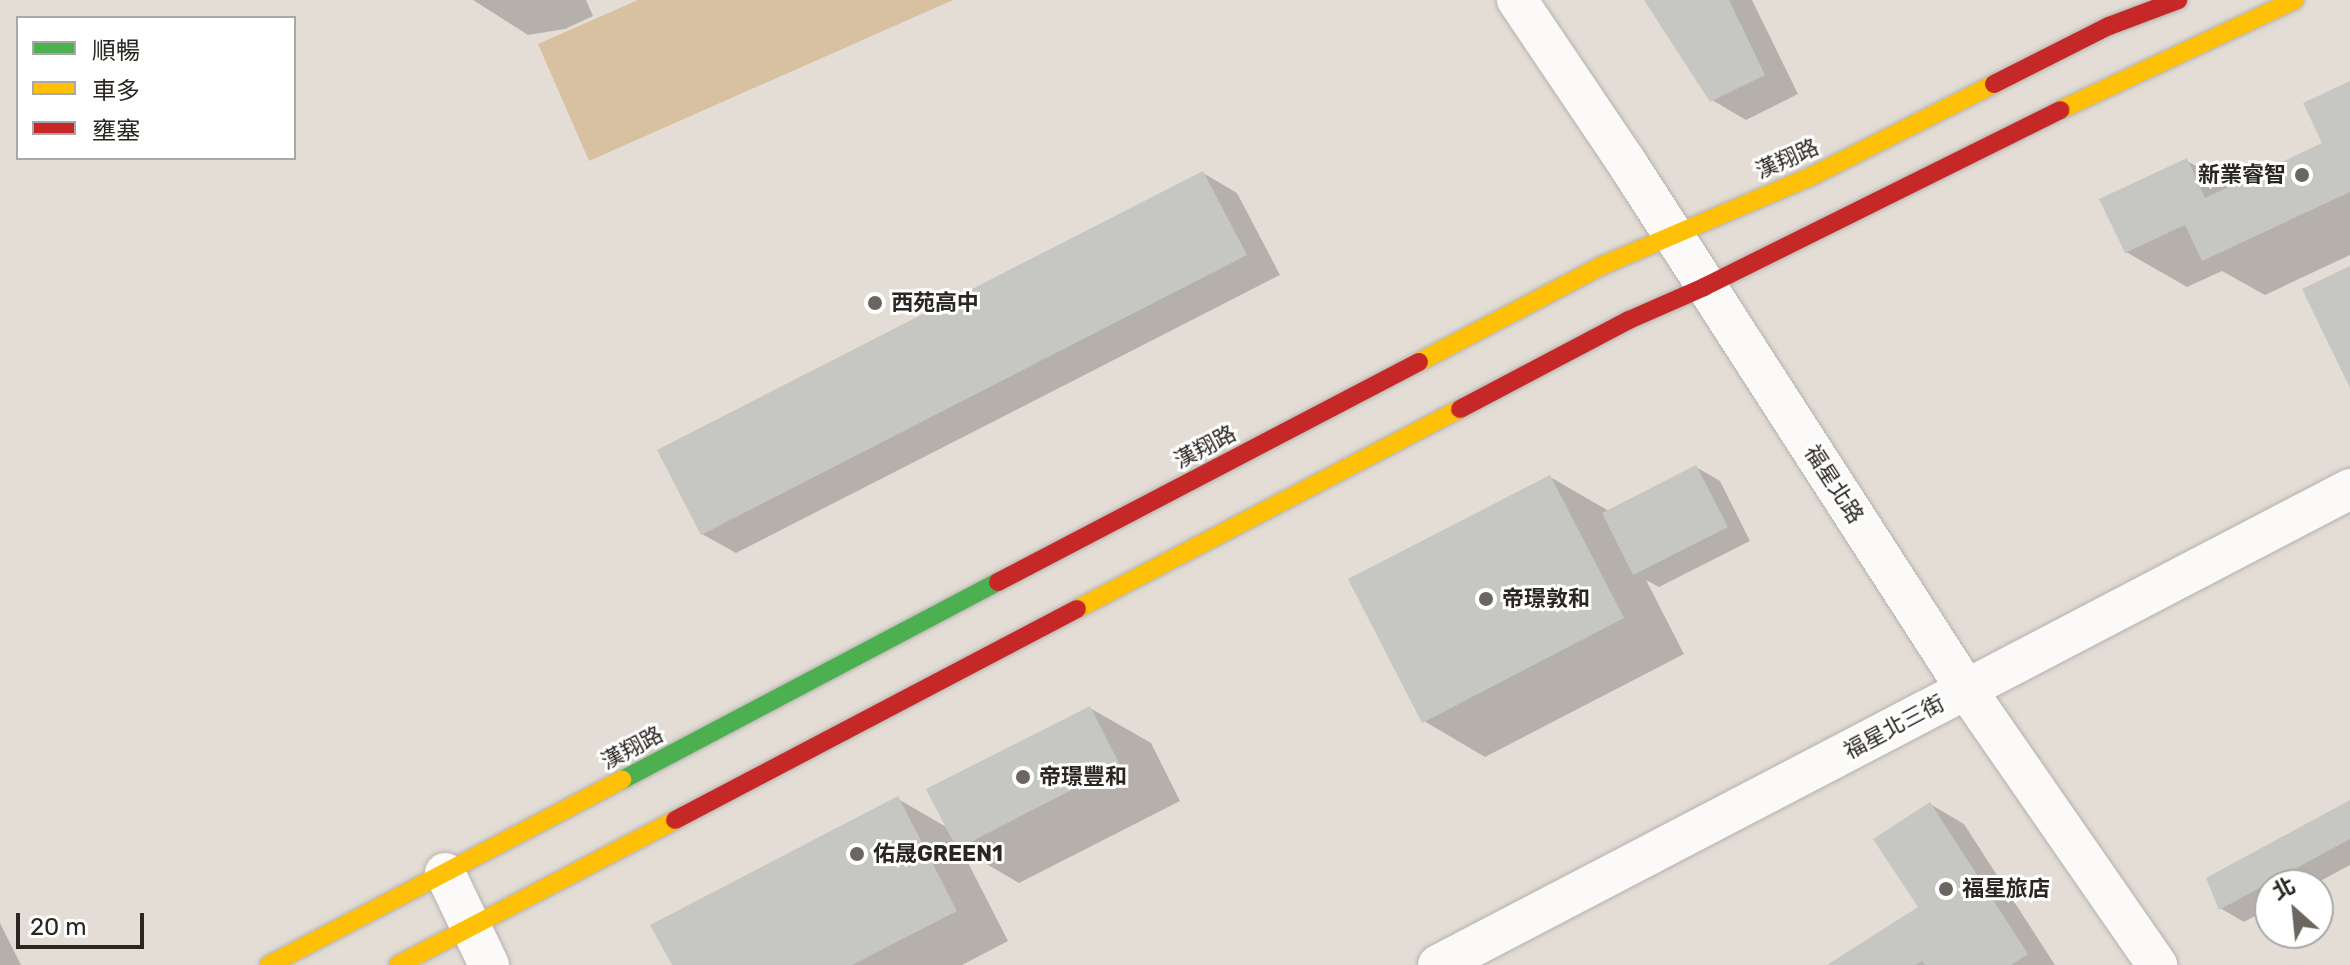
<!DOCTYPE html>
<meta charset="utf-8">
<style>
body{margin:0}
#map{position:relative;width:2350px;height:965px;overflow:hidden;background:#e3ddd6;font-family:Rubik,"Noto Sans TC",sans-serif}
div>[style]{position:absolute}
.green>*{inset:0;background:#d8c1a1}
.shadow>*{inset:0;background:#0003}
.building>*{inset:0;background:#c6c6c3}
.roads{filter:drop-shadow(0 0 2px #b5b1ac) drop-shadow(0 0 2px #b5b1ac)}
.street>*{height:40px;margin:-20px;padding:0 20px;transform-origin:20px;border-radius:20px;background:#fbfaf9}
.fast>*{height:18px;margin:-9px;padding:0 9px;transform-origin:9px;border-radius:9px;background:#4caf50}
.slow>*{height:18px;margin:-9px;padding:0 9px;transform-origin:9px;border-radius:9px;background:#ffc107}
.jam>*{height:18px;margin:-9px;padding:0 9px;transform-origin:9px;border-radius:9px;background:#c62828}
.dots>*{width:22px;height:22px;translate:-50% -50%;box-sizing:border-box;border:4px solid #fff;border-radius:50%}
span{translate:-50% -50%;white-space:nowrap;text-align:center;line-height:1.15;-webkit-text-stroke:6px #fff;paint-order:stroke}
.street-label{font-size:22px;color:#2a2621}
.poi-label{font-size:22px;color:#2a2621;font-weight:700}
.right{translate:-100% -50%;text-align:right}
.left{translate:0 -50%;text-align:left}
.legend{position:absolute;left:16px;top:16px;width:280px;height:144px;box-sizing:border-box;background:#fff;border:2px solid #aaa8a6;margin:0;padding:10px 14px;list-style:none;font-size:24px;color:#2a2621}
.legend li{display:flex;align-items:center;gap:16px;height:40px}
.legend b{width:40px;border:2px solid #aaa8a6}
.north{position:absolute;left:2254px;top:869px;width:80px;height:80px;box-sizing:border-box;background:#fff;border:2px solid #aaa8a6;border-radius:50%;rotate:333deg;font-size:22px;font-weight:700;line-height:32px;text-align:center;color:#2a2621}
.north::after{content:'';display:block;margin:auto;width:28px;height:36px;background:#6b6660;clip-path:polygon(50% 0,100% 100%,50% 72%,0 100%)}
.scale{position:absolute;left:16px;top:913px;width:128px;height:36px;box-sizing:border-box;border:4px solid #2a2621;border-top:0;padding-left:10px;font-size:24px;line-height:28px;white-space:nowrap;color:#2a2621;-webkit-text-stroke:6px #fff;paint-order:stroke}
</style>
<div id="map">
<div class="green">
<div style="clip-path:polygon(638px 0,953px 0,589px 161px,538px 44px)"></div>
</div>
<div class="shadow">
<div style="clip-path:polygon(473px 0,586px 0,593px 16px,565px 29px,528px 35px)"></div>
<div style="clip-path:polygon(1647px 0,1752px 0,1798px 94px,1746px 120px,1712px 100px)"></div>
<div style="clip-path:polygon(2350px 83px,2350px 255px,2265px 295px,2222px 271px,2187px 287px,2126px 252px,2187px 161px,2233px 187px,2325px 144px)"></div>
<div style="clip-path:polygon(1203px 173px,1237px 193px,1280px 275px,736px 553px,702px 534px)"></div>
<div style="clip-path:polygon(1696px 467px,1720px 481px,1750px 541px,1659px 587px,1646px 580px,1684px 654px,1485px 757px,1424px 721px,1550px 477px,1609px 511px)"></div>
<div style="clip-path:polygon(1090px 708px,1151px 743px,1180px 801px,1019px 883px,961px 849px,1008px 941px,962px 965px,674px 965px,898px 799px,948px 828px)"></div>
<div style="clip-path:polygon(2350px 803px,2350px 865px,2313px 885px,2270px 885px,2270px 908px,2244px 922px,2220px 908px)"></div>
<div style="clip-path:polygon(1930px 804px,1964px 824px,2055px 965px,1831px 965px,1920px 907px)"></div>
<div style="clip-path:polygon(0 923px,21px 965px,0 965px)"></div>
</div>
<div class="building">
<div style="clip-path:polygon(1644px 0,1729px 0,1765px 75px,1710px 102px)"></div>
<div style="clip-path:polygon(2350px 81px,2350px 192px,2202px 261px,2185px 225px,2125px 253px,2099px 199px,2187px 158px,2205px 198px,2322px 143px,2303px 103px)"></div>
<div style="clip-path:polygon(1203px 171px,1247px 255px,701px 535px,657px 450px)"></div>
<div style="clip-path:polygon(2350px 266px,2350px 388px,2302px 289px)"></div>
<div style="clip-path:polygon(1696px 465px,1728px 527px,1633px 575px,1602px 513px)"></div>
<div style="clip-path:polygon(1550px 475px,1624px 618px,1422px 723px,1348px 579px)"></div>
<div style="clip-path:polygon(1090px 706px,1120px 765px,957px 849px,926px 789px)"></div>
<div style="clip-path:polygon(898px 796px,957px 911px,852px 965px,672px 965px,650px 925px)"></div>
<div style="clip-path:polygon(2350px 800px,2350px 839px,2219px 910px,2206px 878px)"></div>
<div style="clip-path:polygon(1930px 802px,2028px 954px,2011px 965px,1925px 965px,1922px 961px,1916px 965px,1827px 965px,1918px 907px,1873px 839px)"></div>
</div>
<div class="roads">
<div class="street">
<div style="left:1517px;top:0;width:193px;rotate:56deg"></div>
<div style="left:1625px;top:160px;width:629px;rotate:57.19deg"></div>
<div style="left:1966px;top:689px;width:336px;rotate:55.3deg"></div>
<div style="left:445px;top:873px;width:102px;rotate:64.4deg"></div>
<div style="left:1438px;top:965px;width:1029px;rotate:-27.56deg"></div>
</div>
<div class="fast">
<div style="left:622px;top:780px;width:425px;rotate:-27.8deg"></div>
</div>
<div class="slow">
<div style="left:2060px;top:110px;width:259px;rotate:-25.1deg"></div>
<div style="left:1419px;top:362px;width:206px;rotate:-27.8deg"></div>
<div style="left:1601px;top:266px;width:229px;rotate:-23.1deg"></div>
<div style="left:1812px;top:176px;width:204px;rotate:-26.8deg"></div>
<div style="left:1077px;top:609px;width:432px;rotate:-27.6deg"></div>
<div style="left:269px;top:965px;width:399px;rotate:-27.7deg"></div>
<div style="left:398px;top:965px;width:313px;rotate:-27.6deg"></div>
</div>
<div class="jam">
<div style="left:1994px;top:84px;width:129px;rotate:-26.8deg"></div>
<div style="left:2109px;top:26px;width:74px;rotate:-20.6deg"></div>
<div style="left:1460px;top:409px;width:191px;rotate:-27.8deg"></div>
<div style="left:1629px;top:320px;width:82px;rotate:-23.7deg"></div>
<div style="left:1704px;top:287px;width:398px;rotate:-26.4deg"></div>
<div style="left:998px;top:582px;width:475px;rotate:-27.6deg"></div>
<div style="left:675px;top:820px;width:454px;rotate:-27.7deg"></div>
</div>
</div>
<div class="dots">
<div style="left:2302px;top:175px;background:#6b6660"></div>
<div style="left:875px;top:303px;background:#6b6660"></div>
<div style="left:1486px;top:599px;background:#6b6660"></div>
<div style="left:1023px;top:777px;background:#6b6660"></div>
<div style="left:857px;top:854px;background:#6b6660"></div>
<div style="left:1946px;top:889px;background:#6b6660"></div>
</div>
<div class="street-label">
<span style="left:1787px;top:159px;rotate:-24deg">漢翔路</span>
<span style="left:1205px;top:447px;rotate:-28deg">漢翔路</span>
<span style="left:1834px;top:484px;rotate:57deg">福星北路</span>
<span style="left:1894px;top:727px;rotate:-28deg">福星北三街</span>
<span style="left:632px;top:748px;rotate:-28deg">漢翔路</span>
</div>
<div class="poi-label">
<span class="right" style="left:2286px;top:175px">新業睿智</span>
<span class="left" style="left:891px;top:303px">西苑高中</span>
<span class="left" style="left:1502px;top:599px">帝璟敦和</span>
<span class="left" style="left:1039px;top:777px">帝璟豐和</span>
<span class="left" style="left:873px;top:854px">佑晟GREEN1</span>
<span class="left" style="left:1962px;top:889px">福星旅店</span>
</div>
<ul class="legend">
<li><b style="height:10px;background:#4caf50"></b>順暢</li>
<li><b style="height:10px;background:#ffc107"></b>車多</li>
<li><b style="height:10px;background:#c62828"></b>壅塞</li>
</ul>
<div class="north">北</div>
<div class="scale">20 m</div>
</div>
